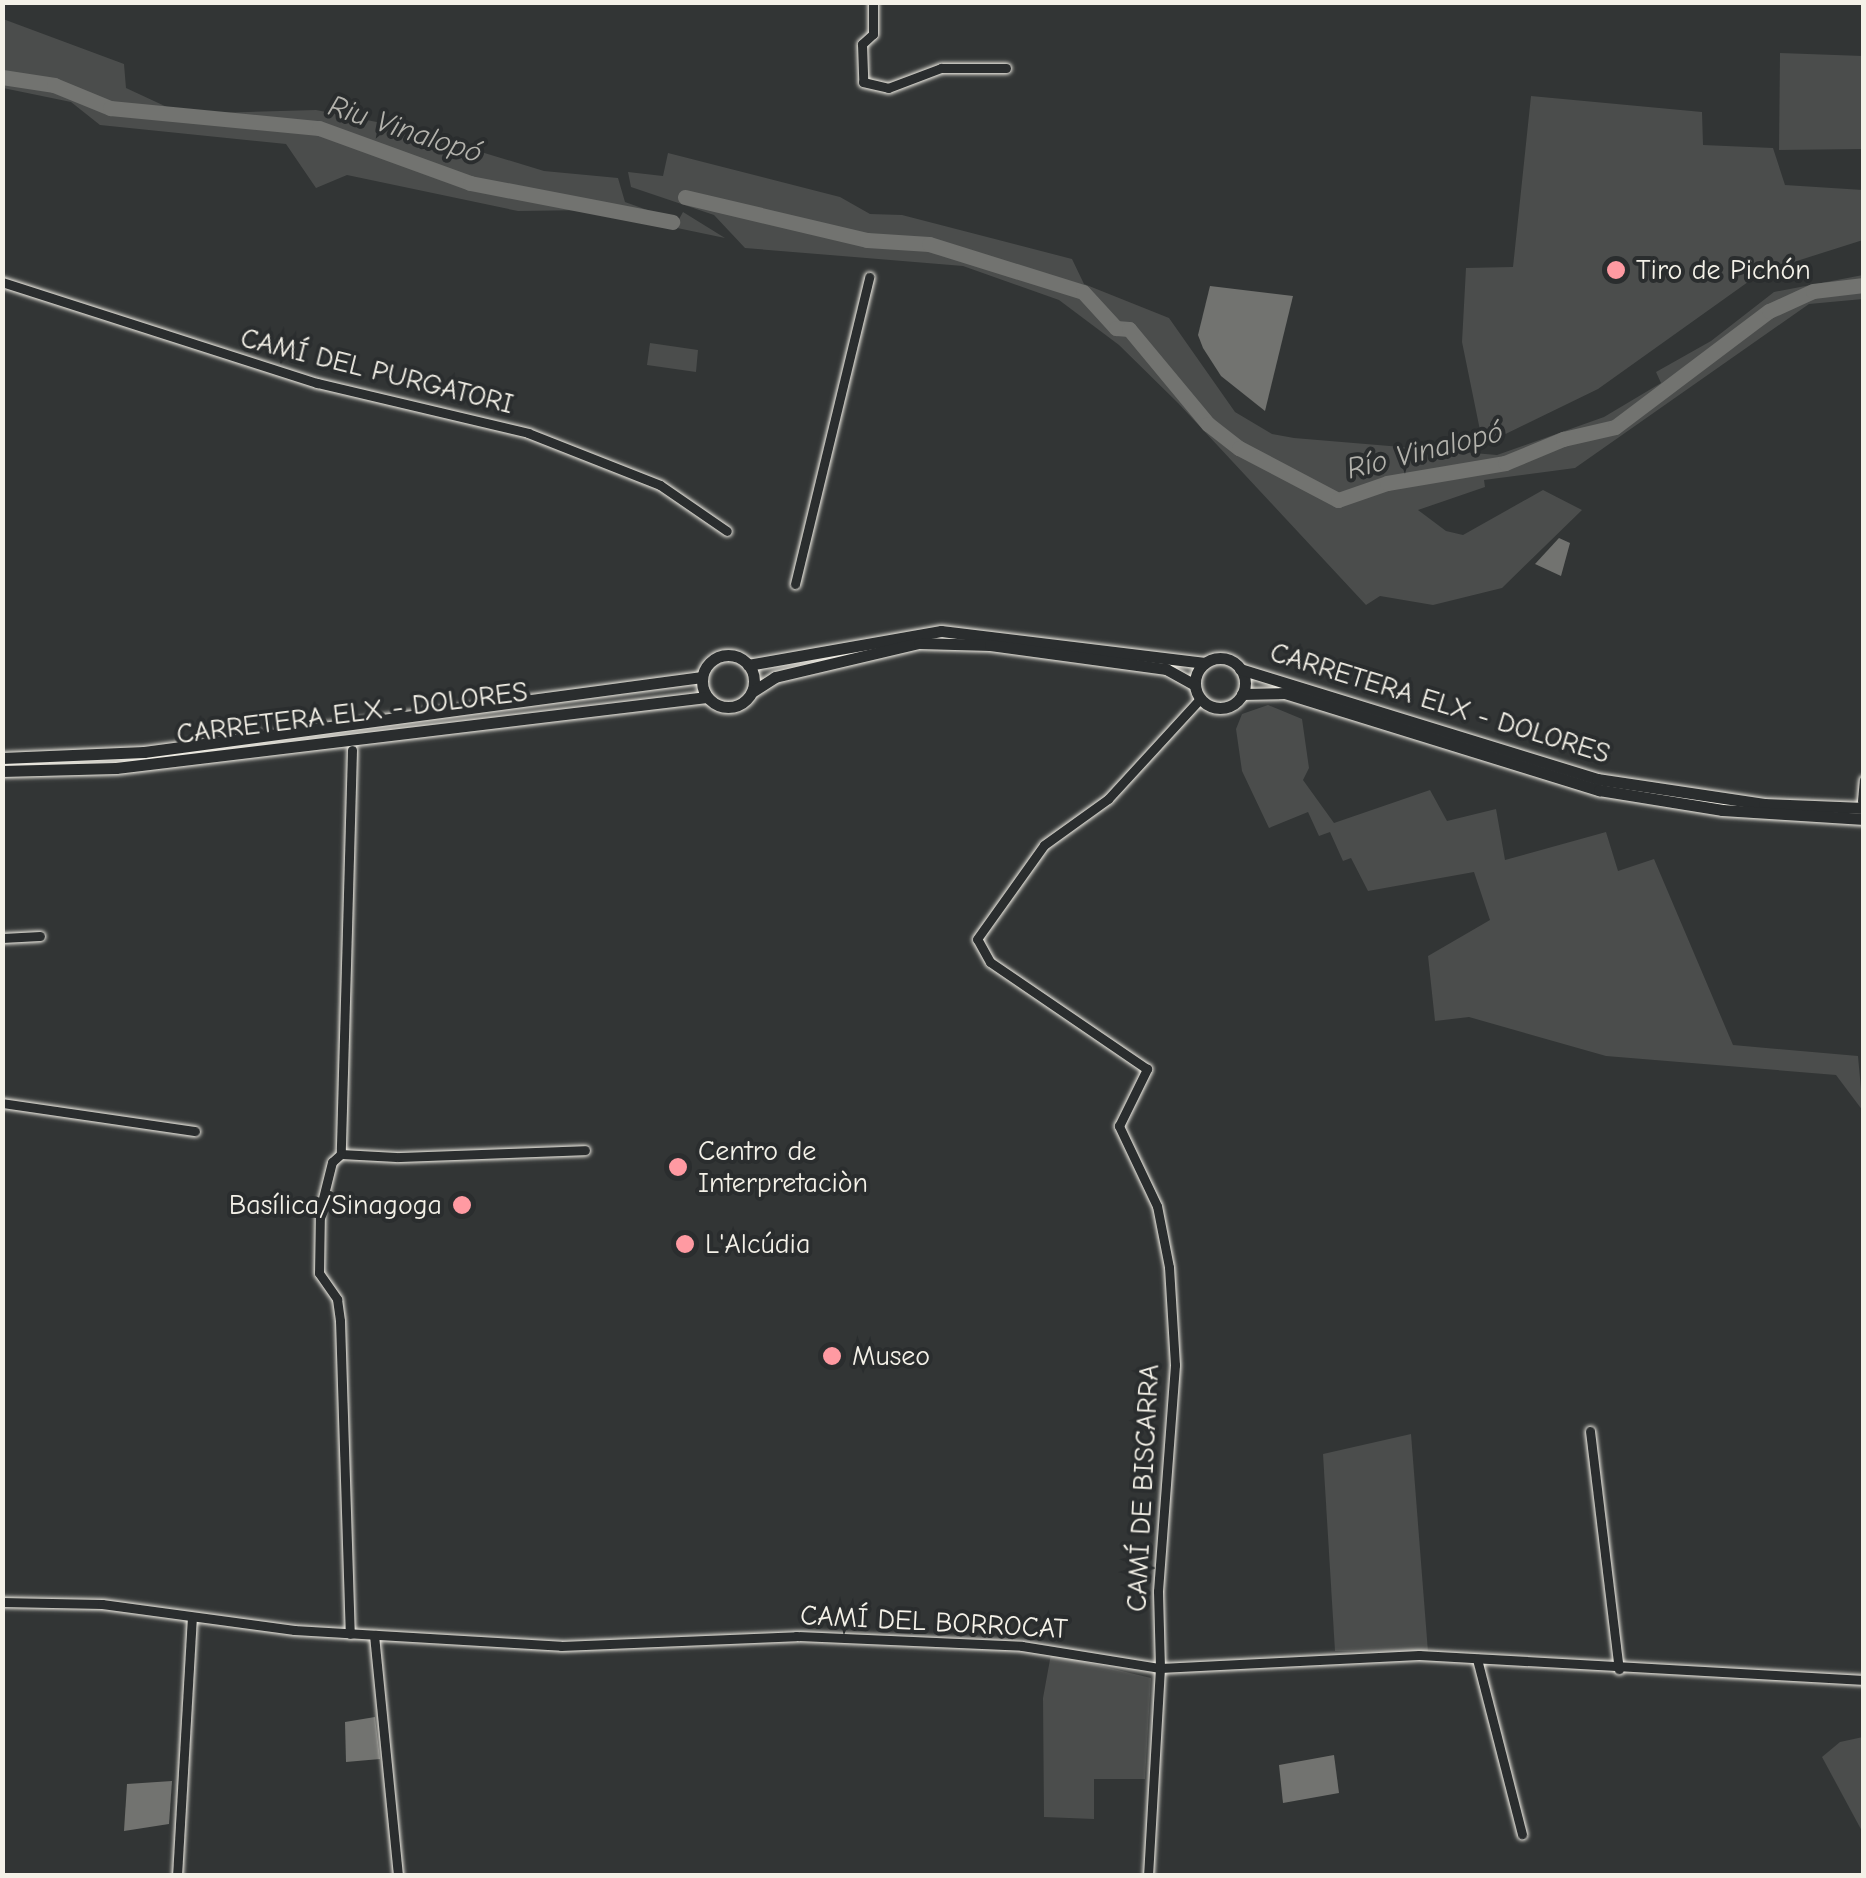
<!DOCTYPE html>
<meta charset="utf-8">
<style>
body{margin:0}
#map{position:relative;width:1866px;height:1878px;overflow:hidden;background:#323535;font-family:"Comic Neue",sans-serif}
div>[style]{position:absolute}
.green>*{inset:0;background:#4b4d4c}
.water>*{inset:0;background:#727370}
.river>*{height:15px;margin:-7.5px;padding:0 7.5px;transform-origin:7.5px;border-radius:7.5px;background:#727370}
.roads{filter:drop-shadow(0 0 2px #f4f1e8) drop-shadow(0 0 2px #f4f1e8)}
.minor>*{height:9px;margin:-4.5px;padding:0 4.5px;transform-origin:4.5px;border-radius:4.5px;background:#2a2d2e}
.major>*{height:11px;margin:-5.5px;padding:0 5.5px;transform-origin:5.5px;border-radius:5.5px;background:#2a2d2e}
.major>.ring{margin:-5.5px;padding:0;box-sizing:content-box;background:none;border:11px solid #2a2d2e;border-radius:50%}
.dots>*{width:28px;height:28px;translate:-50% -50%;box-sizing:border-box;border:5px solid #2a2d2e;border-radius:50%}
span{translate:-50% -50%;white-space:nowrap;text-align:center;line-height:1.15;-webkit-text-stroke:8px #2a2d2e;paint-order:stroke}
.poi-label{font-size:28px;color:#f4f1e8}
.left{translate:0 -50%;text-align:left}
.right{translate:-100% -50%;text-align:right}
.street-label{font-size:28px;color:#f4f1e8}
.water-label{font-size:30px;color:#b3b2ac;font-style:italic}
.frame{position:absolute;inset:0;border:5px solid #f4f1e8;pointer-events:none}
</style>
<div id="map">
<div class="green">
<div style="clip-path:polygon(3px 19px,124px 64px,126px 88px,182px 114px,316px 110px,392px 125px,544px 171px,618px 178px,625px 202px,678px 221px,683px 212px,725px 238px,591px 210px,518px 211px,347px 175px,316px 188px,286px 144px,100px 125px,71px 102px,3px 88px)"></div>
<div style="clip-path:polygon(1780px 53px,1863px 56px,1863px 149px,1779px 150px)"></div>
<div style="clip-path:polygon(1531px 96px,1702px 112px,1703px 145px,1773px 148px,1785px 185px,1863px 190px,1863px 240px,1762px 272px,1598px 389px,1483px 445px,1462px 342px,1466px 268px,1513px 267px)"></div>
<div style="clip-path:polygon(668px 153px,840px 197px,870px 214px,902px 215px,1072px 259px,1084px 284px,1169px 318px,1235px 412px,1272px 434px,1294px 438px,1497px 455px,1604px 417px,1661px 383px,1656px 372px,1711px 341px,1774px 292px,1863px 275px,1863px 299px,1809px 304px,1575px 468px,1484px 480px,1485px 487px,1418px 510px,1446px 531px,1463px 535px,1543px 490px,1582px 510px,1502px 588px,1433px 605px,1380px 596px,1366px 605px,1178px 403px,1119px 345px,1059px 300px,963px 266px,745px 248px,714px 215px,631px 187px,628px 172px,663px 176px)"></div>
<div style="clip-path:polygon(650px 343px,698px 350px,696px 372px,647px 365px)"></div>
<div style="clip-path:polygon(1268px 705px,1302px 719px,1309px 768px,1303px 780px,1334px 823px,1430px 790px,1447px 821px,1496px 809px,1505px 860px,1606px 832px,1618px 871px,1654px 859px,1733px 1045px,1858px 1056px,1863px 1111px,1836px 1075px,1606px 1056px,1469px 1017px,1435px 1021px,1428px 956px,1490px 920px,1474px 872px,1368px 891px,1351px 858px,1343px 861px,1330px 832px,1319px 836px,1308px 812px,1269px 828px,1242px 771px,1236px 729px,1242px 714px)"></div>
<div style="clip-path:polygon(1411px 1434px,1428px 1652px,1335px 1651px,1323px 1454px)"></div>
<div style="clip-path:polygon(1051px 1654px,1151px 1678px,1145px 1779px,1094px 1779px,1094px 1819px,1044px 1817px,1043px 1698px)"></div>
<div style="clip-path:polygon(1863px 1737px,1864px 1737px,1863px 1833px,1822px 1757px,1840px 1742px)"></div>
</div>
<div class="water">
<div style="clip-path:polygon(1210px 286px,1293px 296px,1265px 411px,1221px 376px,1203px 348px,1198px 335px)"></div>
<div style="clip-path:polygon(1559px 538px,1570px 543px,1561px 576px,1535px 564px)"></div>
<div style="clip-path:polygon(375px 1717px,380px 1759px,346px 1762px,345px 1722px)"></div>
<div style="clip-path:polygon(1334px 1755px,1339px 1793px,1283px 1803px,1279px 1765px)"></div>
<div style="clip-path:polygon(172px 1781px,169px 1824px,124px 1831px,127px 1784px)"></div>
</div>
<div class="river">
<div style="left:2px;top:77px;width:53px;rotate:8.7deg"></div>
<div style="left:54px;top:85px;width:61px;rotate:22.3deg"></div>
<div style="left:110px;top:108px;width:210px;rotate:5.5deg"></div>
<div style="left:319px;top:128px;width:161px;rotate:20deg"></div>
<div style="left:470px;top:183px;width:206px;rotate:10.9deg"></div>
<div style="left:685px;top:197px;width:187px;rotate:13.3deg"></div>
<div style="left:867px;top:240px;width:62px;rotate:3.7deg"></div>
<div style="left:929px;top:244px;width:161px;rotate:17.3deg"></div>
<div style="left:1083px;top:292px;width:49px;rotate:47.5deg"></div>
<div style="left:1116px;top:328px;width:13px;rotate:4deg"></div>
<div style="left:1129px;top:329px;width:124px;rotate:50.3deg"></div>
<div style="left:1208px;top:424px;width:39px;rotate:38deg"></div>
<div style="left:1239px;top:448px;width:112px;rotate:27.7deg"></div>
<div style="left:1338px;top:500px;width:52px;rotate:-19.1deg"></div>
<div style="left:1387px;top:483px;width:120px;rotate:-9.6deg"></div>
<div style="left:1505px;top:463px;width:63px;rotate:-22.5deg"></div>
<div style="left:1563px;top:439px;width:53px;rotate:-13deg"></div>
<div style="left:1615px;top:427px;width:193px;rotate:-37deg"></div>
<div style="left:1769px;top:311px;width:48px;rotate:-24.4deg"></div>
<div style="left:1813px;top:291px;width:51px;rotate:-6.7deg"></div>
</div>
<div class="roads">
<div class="minor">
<div style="left:873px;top:2px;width:32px;rotate:90deg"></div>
<div style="left:873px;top:34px;width:15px;rotate:138deg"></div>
<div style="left:862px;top:44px;width:38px;rotate:88deg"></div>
<div style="left:863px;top:82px;width:26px;rotate:13deg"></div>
<div style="left:888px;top:88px;width:57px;rotate:-20.7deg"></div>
<div style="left:941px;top:68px;width:65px"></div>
<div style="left:2px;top:282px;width:331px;rotate:17.8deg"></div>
<div style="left:317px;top:383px;width:217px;rotate:13.3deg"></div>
<div style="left:528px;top:433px;width:142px;rotate:21.5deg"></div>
<div style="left:660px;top:485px;width:81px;rotate:34.5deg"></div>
<div style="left:795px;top:584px;width:316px;rotate:-76.4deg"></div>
<div style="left:352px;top:750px;width:404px;rotate:91.6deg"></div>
<div style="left:341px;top:1154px;width:55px;rotate:3.1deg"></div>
<div style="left:1862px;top:801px;width:21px;rotate:-85deg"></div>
<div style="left:2px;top:938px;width:38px;rotate:-3deg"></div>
<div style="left:2px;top:1103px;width:195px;rotate:8.3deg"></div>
<div style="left:341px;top:1154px;width:12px;rotate:138deg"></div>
<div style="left:332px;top:1162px;width:49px;rotate:104deg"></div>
<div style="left:320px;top:1210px;width:63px;rotate:90.9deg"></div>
<div style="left:319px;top:1273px;width:32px;rotate:55deg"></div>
<div style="left:337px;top:1299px;width:22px;rotate:82deg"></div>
<div style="left:340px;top:1321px;width:313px;rotate:88.2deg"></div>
<div style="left:398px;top:1157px;width:187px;rotate:-2.1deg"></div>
<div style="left:1590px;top:1431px;width:240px;rotate:83.1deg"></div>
<div style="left:2px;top:1602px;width:100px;rotate:1.1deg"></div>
<div style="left:102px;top:1604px;width:194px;rotate:7.7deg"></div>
<div style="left:294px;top:1630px;width:267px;rotate:3.4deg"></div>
<div style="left:561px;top:1646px;width:235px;rotate:-2.4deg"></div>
<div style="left:796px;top:1636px;width:226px;rotate:2.5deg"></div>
<div style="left:1022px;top:1646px;width:140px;rotate:9.1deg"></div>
<div style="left:1160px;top:1668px;width:259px;rotate:-2.9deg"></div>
<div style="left:1419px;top:1655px;width:446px;rotate:3.2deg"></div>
<div style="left:374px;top:1635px;width:242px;rotate:84.3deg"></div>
<div style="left:1477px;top:1659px;width:181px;rotate:75.6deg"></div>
<div style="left:177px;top:1876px;width:257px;rotate:-86.7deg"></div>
<div style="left:1148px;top:1876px;width:208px;rotate:-86.7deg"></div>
<div style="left:1160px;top:1668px;width:77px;rotate:-91.5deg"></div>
<div style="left:1158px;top:1591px;width:227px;rotate:-85.7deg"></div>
<div style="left:1175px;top:1365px;width:98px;rotate:-93.5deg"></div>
<div style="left:1169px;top:1267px;width:62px;rotate:-101.1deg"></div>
<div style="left:1157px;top:1206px;width:89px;rotate:-115.4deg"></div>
<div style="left:1119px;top:1126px;width:64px;rotate:-63.8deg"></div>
<div style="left:1147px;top:1069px;width:190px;rotate:-145.7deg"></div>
<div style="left:990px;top:962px;width:26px;rotate:-119deg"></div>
<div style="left:977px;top:939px;width:115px;rotate:-54.5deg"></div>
<div style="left:1044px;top:845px;width:79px;rotate:-35.7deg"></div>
<div style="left:1108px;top:799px;width:136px;rotate:-47.4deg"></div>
</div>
<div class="major">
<div class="ring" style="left:702px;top:655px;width:41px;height:41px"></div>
<div class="ring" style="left:1195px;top:658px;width:39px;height:39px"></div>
<div style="left:748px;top:665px;width:196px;rotate:-10deg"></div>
<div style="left:941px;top:631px;width:266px;rotate:6.9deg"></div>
<div style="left:1240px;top:669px;width:374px;rotate:17.1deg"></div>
<div style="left:1597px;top:779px;width:169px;rotate:8.5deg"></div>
<div style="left:1764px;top:804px;width:100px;rotate:2.3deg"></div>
<div style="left:752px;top:692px;width:27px;rotate:-33deg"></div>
<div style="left:775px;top:677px;width:148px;rotate:-13.3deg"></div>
<div style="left:919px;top:643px;width:71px;rotate:1.6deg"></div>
<div style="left:990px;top:645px;width:178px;rotate:7.8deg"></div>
<div style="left:1166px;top:669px;width:33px;rotate:29deg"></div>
<div style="left:1242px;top:694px;width:43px;rotate:-1.3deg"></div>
<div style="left:1285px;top:693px;width:329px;rotate:17.2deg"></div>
<div style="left:1599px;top:790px;width:125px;rotate:9.2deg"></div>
<div style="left:1722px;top:810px;width:142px;rotate:3.6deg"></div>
<div style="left:2px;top:758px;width:142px;rotate:-2.4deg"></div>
<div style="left:144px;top:752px;width:563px;rotate:-7.66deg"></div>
<div style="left:2px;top:771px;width:114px;rotate:-1.5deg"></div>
<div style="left:116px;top:768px;width:595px;rotate:-6.85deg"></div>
</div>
</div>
<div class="dots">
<div style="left:1616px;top:270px;background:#ff9aa2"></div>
<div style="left:678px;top:1167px;background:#ff9aa2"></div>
<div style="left:462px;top:1205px;background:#ff9aa2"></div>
<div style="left:685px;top:1244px;background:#ff9aa2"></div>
<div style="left:832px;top:1356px;background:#ff9aa2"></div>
</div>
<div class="poi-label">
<span class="left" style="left:1636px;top:270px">Tiro de Pichón</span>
<span class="left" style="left:698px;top:1167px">Centro de<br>Interpretaciòn</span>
<span class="right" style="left:442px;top:1205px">Basílica/Sinagoga</span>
<span class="left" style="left:705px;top:1244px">L'Alcúdia</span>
<span class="left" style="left:852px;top:1356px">Museo</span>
</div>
<div class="street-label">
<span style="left:377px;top:371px;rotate:14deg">CAMÍ DEL PURGATORI</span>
<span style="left:1440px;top:703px;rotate:17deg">CARRETERA ELX - DOLORES</span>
<span style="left:352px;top:713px;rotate:-7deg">CARRETERA ELX - DOLORES</span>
<span style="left:1143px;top:1488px;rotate:-87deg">CAMÍ DE BISCARRA</span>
<span style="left:934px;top:1622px;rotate:3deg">CAMÍ DEL BORROCAT</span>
</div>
<div class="water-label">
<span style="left:405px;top:130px;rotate:18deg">Riu Vinalopó</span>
<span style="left:1425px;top:451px;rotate:-14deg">Río Vinalopó</span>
</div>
<div class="frame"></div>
</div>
